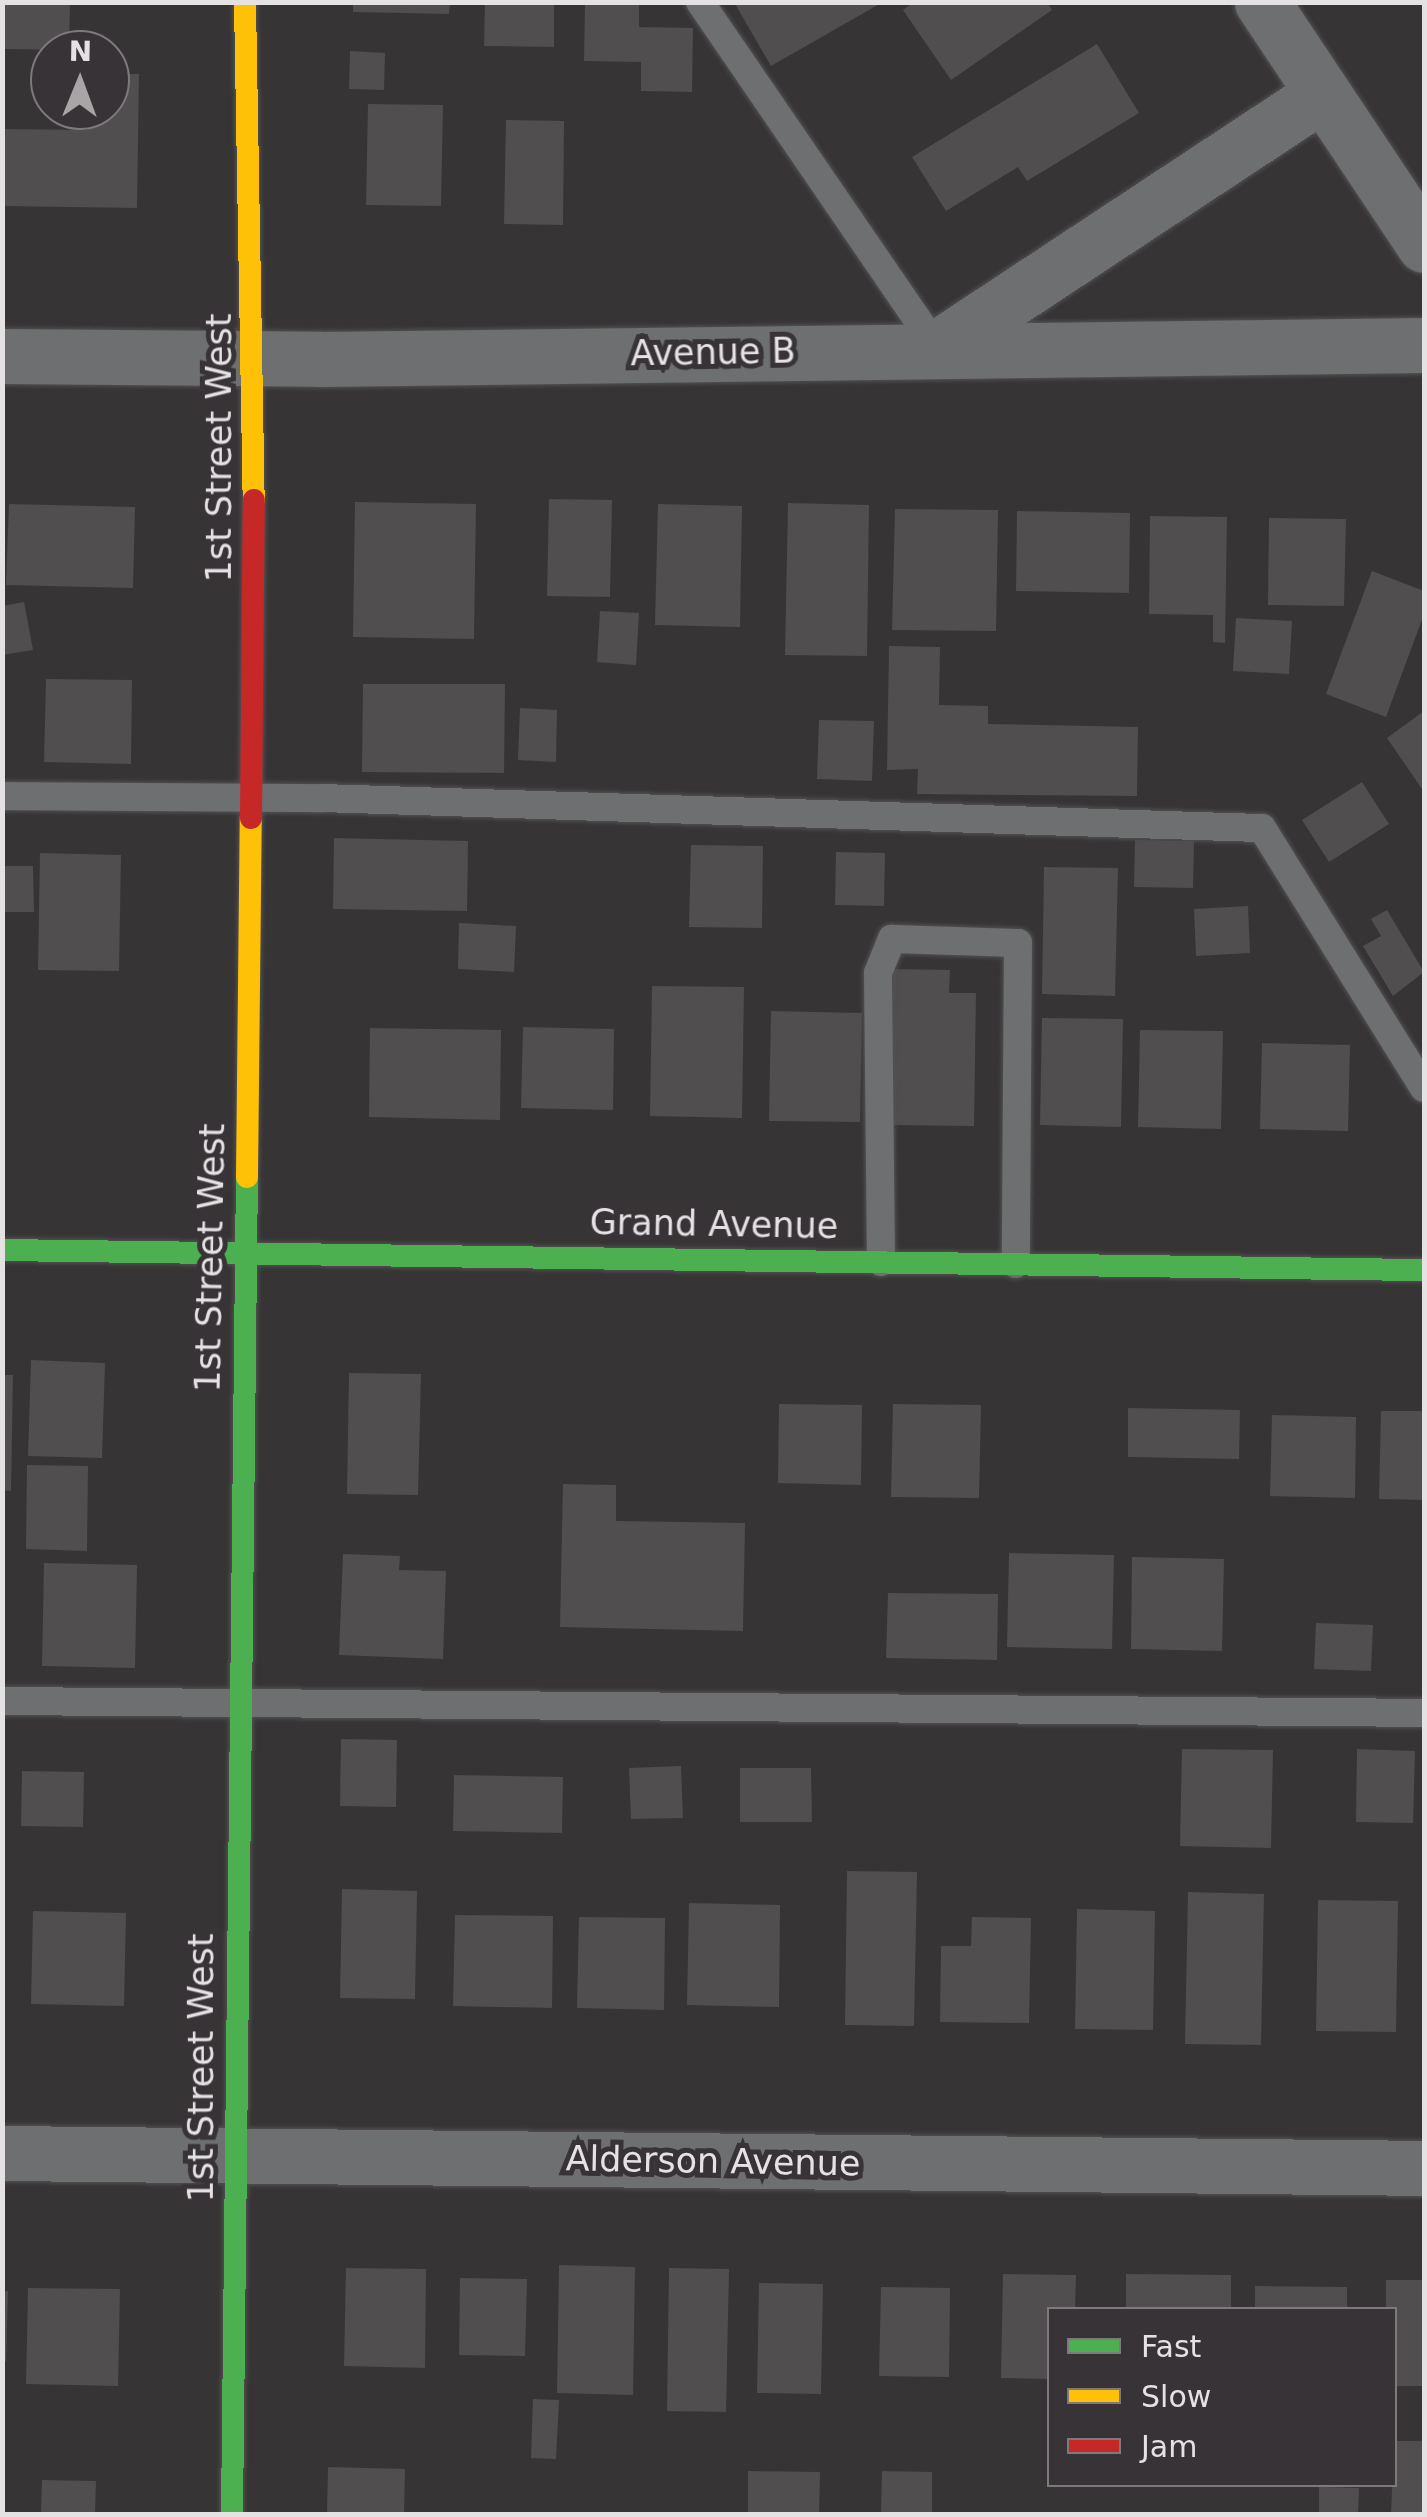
<!DOCTYPE html>
<style>
body{margin:0}
#map{position:relative;width:1427px;height:2517px;overflow:hidden;background:#373436;font-family:"DejaVu Sans",sans-serif}
div>[style]{position:absolute}
.building>*{inset:0;background:#504e4f}
.roads{filter:drop-shadow(0 0 2px #525152) drop-shadow(0 0 2px #525152)}
.lane>*{height:28px;margin:-14px;padding:0 14px;transform-origin:14px;border-radius:14px;background:#6e6f70}
.street>*{height:55px;margin:-27.5px;padding:0 27.5px;transform-origin:27.5px;border-radius:27.5px;background:#6e6f70}
.fast>*{height:22px;margin:-11px;padding:0 11px;transform-origin:11px;border-radius:11px;background:#4caf50}
.slow>*{height:22px;margin:-11px;padding:0 11px;transform-origin:11px;border-radius:11px;background:#ffc107}
.jam>*{height:22px;margin:-11px;padding:0 11px;transform-origin:11px;border-radius:11px;background:#c62828}
span{translate:-50% -50%;white-space:nowrap;text-align:center;line-height:1.15;-webkit-text-stroke:10px #383336;paint-order:stroke}
.street-label{font-size:35px;color:#e5e2e4}
.frame{position:absolute;inset:0;border:5px solid #e5e2e4;pointer-events:none}
.legend{position:absolute;left:1047px;top:2307px;width:350px;height:180px;box-sizing:border-box;background:#383336;border:2px solid #7d797c;margin:0;padding:12px 18px;list-style:none;font-size:30px;color:#e5e2e4}
.legend li{display:flex;align-items:center;gap:20px;height:50px}
.legend b{width:50px;border:2px solid #7d797c}
.north{position:absolute;left:30px;top:30px;width:100px;height:100px;box-sizing:border-box;background:#383336;border:2px solid #7d797c;border-radius:50%;rotate:1deg;font-size:28px;font-weight:700;line-height:40px;text-align:center;color:#e5e2e4}
.north::after{content:'';display:block;margin:auto;width:35px;height:45px;background:#a8a5a7;clip-path:polygon(50% 0,100% 100%,50% 72%,0 100%)}
</style>
<div id="map">
<div class="building">
<div style="clip-path:polygon(5px 2px,70px 2px,69px 50px,4px 49px)"></div>
<div style="clip-path:polygon(353px 2px,450px 2px,449px 14px,353px 12px)"></div>
<div style="clip-path:polygon(485px 2px,554px 2px,554px 47px,484px 46px)"></div>
<div style="clip-path:polygon(585px 2px,639px 2px,639px 27px,693px 28px,692px 92px,641px 91px,641px 62px,584px 61px)"></div>
<div style="clip-path:polygon(734px 2px,883px 2px,771px 66px)"></div>
<div style="clip-path:polygon(914px 2px,1047px 2px,1052px 10px,951px 80px,903px 10px)"></div>
<div style="clip-path:polygon(1097px 44px,1139px 113px,1027px 181px,1018px 167px,946px 211px,912px 157px)"></div>
<div style="clip-path:polygon(350px 51px,385px 53px,384px 90px,349px 89px)"></div>
<div style="clip-path:polygon(110px 74px,139px 74px,137px 208px,2px 206px,2px 129px,88px 130px,88px 110px,110px 110px)"></div>
<div style="clip-path:polygon(368px 104px,443px 105px,441px 206px,366px 205px)"></div>
<div style="clip-path:polygon(506px 120px,564px 121px,563px 225px,504px 224px)"></div>
<div style="clip-path:polygon(549px 499px,612px 500px,610px 597px,547px 596px)"></div>
<div style="clip-path:polygon(355px 502px,476px 504px,474px 639px,353px 637px)"></div>
<div style="clip-path:polygon(788px 503px,869px 505px,867px 656px,785px 655px)"></div>
<div style="clip-path:polygon(9px 504px,135px 507px,133px 588px,6px 585px)"></div>
<div style="clip-path:polygon(658px 504px,742px 506px,740px 627px,655px 625px)"></div>
<div style="clip-path:polygon(895px 509px,998px 510px,996px 631px,892px 630px)"></div>
<div style="clip-path:polygon(1017px 511px,1130px 513px,1129px 593px,1016px 591px)"></div>
<div style="clip-path:polygon(1150px 516px,1227px 517px,1225px 643px,1213px 642px,1213px 615px,1149px 614px)"></div>
<div style="clip-path:polygon(1269px 518px,1346px 519px,1344px 606px,1268px 605px)"></div>
<div style="clip-path:polygon(1372px 571px,1424px 591px,1424px 614px,1386px 717px,1326px 694px)"></div>
<div style="clip-path:polygon(24px 602px,33px 650px,2px 655px,2px 606px)"></div>
<div style="clip-path:polygon(600px 611px,639px 613px,636px 665px,597px 662px)"></div>
<div style="clip-path:polygon(1236px 618px,1292px 621px,1289px 674px,1233px 671px)"></div>
<div style="clip-path:polygon(889px 646px,940px 647px,939px 705px,988px 706px,988px 724px,1138px 727px,1137px 796px,917px 794px,918px 769px,887px 770px)"></div>
<div style="clip-path:polygon(46px 679px,132px 680px,131px 764px,44px 762px)"></div>
<div style="clip-path:polygon(363px 684px,505px 684px,504px 773px,362px 772px)"></div>
<div style="clip-path:polygon(520px 708px,557px 710px,556px 762px,518px 760px)"></div>
<div style="clip-path:polygon(1424px 711px,1424px 792px,1387px 738px)"></div>
<div style="clip-path:polygon(819px 720px,874px 721px,872px 781px,817px 779px)"></div>
<div style="clip-path:polygon(1362px 782px,1389px 824px,1329px 862px,1302px 820px)"></div>
<div style="clip-path:polygon(334px 838px,468px 841px,467px 911px,333px 909px)"></div>
<div style="clip-path:polygon(1135px 840px,1194px 841px,1193px 888px,1134px 887px)"></div>
<div style="clip-path:polygon(691px 845px,763px 846px,762px 928px,689px 927px)"></div>
<div style="clip-path:polygon(836px 852px,885px 853px,884px 906px,835px 905px)"></div>
<div style="clip-path:polygon(40px 853px,121px 855px,119px 971px,38px 970px)"></div>
<div style="clip-path:polygon(2px 866px,33px 866px,34px 912px,2px 912px)"></div>
<div style="clip-path:polygon(1044px 867px,1118px 868px,1115px 996px,1042px 994px)"></div>
<div style="clip-path:polygon(1248px 906px,1250px 953px,1196px 956px,1194px 909px)"></div>
<div style="clip-path:polygon(1387px 910px,1424px 972px,1393px 996px,1363px 946px,1381px 936px,1371px 919px)"></div>
<div style="clip-path:polygon(459px 923px,516px 926px,514px 972px,458px 969px)"></div>
<div style="clip-path:polygon(893px 969px,950px 970px,949px 993px,976px 993px,974px 1126px,891px 1125px)"></div>
<div style="clip-path:polygon(652px 986px,744px 987px,742px 1118px,650px 1116px)"></div>
<div style="clip-path:polygon(771px 1011px,862px 1013px,860px 1122px,769px 1121px)"></div>
<div style="clip-path:polygon(1042px 1018px,1123px 1019px,1121px 1127px,1040px 1125px)"></div>
<div style="clip-path:polygon(523px 1027px,614px 1029px,613px 1110px,521px 1108px)"></div>
<div style="clip-path:polygon(370px 1028px,501px 1030px,500px 1120px,369px 1117px)"></div>
<div style="clip-path:polygon(1140px 1030px,1223px 1031px,1221px 1129px,1138px 1127px)"></div>
<div style="clip-path:polygon(1262px 1043px,1350px 1045px,1348px 1131px,1260px 1129px)"></div>
<div style="clip-path:polygon(31px 1360px,105px 1363px,102px 1458px,28px 1456px)"></div>
<div style="clip-path:polygon(349px 1373px,421px 1374px,418px 1495px,347px 1494px)"></div>
<div style="clip-path:polygon(2px 1375px,13px 1375px,11px 1491px,2px 1490px)"></div>
<div style="clip-path:polygon(779px 1404px,862px 1405px,861px 1485px,778px 1483px)"></div>
<div style="clip-path:polygon(893px 1404px,981px 1405px,979px 1498px,891px 1497px)"></div>
<div style="clip-path:polygon(1128px 1408px,1240px 1410px,1239px 1459px,1128px 1457px)"></div>
<div style="clip-path:polygon(1381px 1411px,1424px 1411px,1424px 1500px,1379px 1499px)"></div>
<div style="clip-path:polygon(1272px 1415px,1356px 1417px,1355px 1498px,1270px 1496px)"></div>
<div style="clip-path:polygon(27px 1465px,88px 1466px,87px 1551px,26px 1549px)"></div>
<div style="clip-path:polygon(563px 1484px,616px 1485px,616px 1521px,745px 1523px,743px 1631px,560px 1627px)"></div>
<div style="clip-path:polygon(1009px 1553px,1114px 1555px,1112px 1649px,1007px 1647px)"></div>
<div style="clip-path:polygon(343px 1554px,400px 1556px,399px 1570px,446px 1571px,443px 1659px,339px 1655px)"></div>
<div style="clip-path:polygon(1132px 1557px,1224px 1559px,1222px 1651px,1131px 1649px)"></div>
<div style="clip-path:polygon(44px 1563px,137px 1565px,135px 1668px,42px 1666px)"></div>
<div style="clip-path:polygon(888px 1593px,998px 1594px,997px 1660px,886px 1658px)"></div>
<div style="clip-path:polygon(1316px 1623px,1373px 1625px,1371px 1671px,1314px 1669px)"></div>
<div style="clip-path:polygon(341px 1739px,397px 1740px,396px 1807px,340px 1806px)"></div>
<div style="clip-path:polygon(1182px 1749px,1273px 1750px,1271px 1848px,1180px 1846px)"></div>
<div style="clip-path:polygon(1357px 1749px,1415px 1751px,1413px 1823px,1356px 1822px)"></div>
<div style="clip-path:polygon(681px 1766px,683px 1818px,631px 1819px,629px 1768px)"></div>
<div style="clip-path:polygon(740px 1768px,811px 1768px,812px 1822px,740px 1822px)"></div>
<div style="clip-path:polygon(22px 1771px,84px 1772px,83px 1827px,21px 1826px)"></div>
<div style="clip-path:polygon(454px 1775px,563px 1777px,562px 1833px,453px 1831px)"></div>
<div style="clip-path:polygon(847px 1871px,917px 1872px,914px 2026px,845px 2025px)"></div>
<div style="clip-path:polygon(342px 1889px,417px 1891px,415px 1999px,340px 1998px)"></div>
<div style="clip-path:polygon(1188px 1892px,1264px 1894px,1261px 2045px,1185px 2044px)"></div>
<div style="clip-path:polygon(1318px 1900px,1398px 1901px,1396px 2032px,1316px 2031px)"></div>
<div style="clip-path:polygon(689px 1903px,780px 1905px,779px 2007px,687px 2005px)"></div>
<div style="clip-path:polygon(1077px 1909px,1155px 1911px,1153px 2030px,1075px 2029px)"></div>
<div style="clip-path:polygon(33px 1911px,126px 1913px,124px 2006px,31px 2004px)"></div>
<div style="clip-path:polygon(455px 1915px,553px 1916px,552px 2008px,453px 2006px)"></div>
<div style="clip-path:polygon(579px 1917px,665px 1918px,664px 2010px,577px 2008px)"></div>
<div style="clip-path:polygon(972px 1917px,1031px 1918px,1029px 2023px,940px 2022px,941px 1946px,971px 1946px)"></div>
<div style="clip-path:polygon(559px 2265px,635px 2267px,633px 2395px,557px 2393px)"></div>
<div style="clip-path:polygon(346px 2268px,426px 2269px,425px 2368px,344px 2366px)"></div>
<div style="clip-path:polygon(669px 2268px,729px 2269px,726px 2412px,667px 2411px)"></div>
<div style="clip-path:polygon(1003px 2274px,1076px 2275px,1075px 2310px,1050px 2310px,1050px 2379px,1001px 2378px)"></div>
<div style="clip-path:polygon(1126px 2274px,1231px 2275px,1231px 2310px,1126px 2310px)"></div>
<div style="clip-path:polygon(460px 2278px,527px 2279px,525px 2356px,459px 2355px)"></div>
<div style="clip-path:polygon(1386px 2280px,1424px 2280px,1424px 2386px,1394px 2386px,1394px 2310px,1386px 2310px)"></div>
<div style="clip-path:polygon(759px 2283px,823px 2284px,821px 2394px,757px 2393px)"></div>
<div style="clip-path:polygon(1255px 2286px,1347px 2287px,1347px 2310px,1255px 2310px)"></div>
<div style="clip-path:polygon(881px 2287px,950px 2288px,949px 2377px,879px 2376px)"></div>
<div style="clip-path:polygon(28px 2288px,120px 2289px,118px 2386px,26px 2384px)"></div>
<div style="clip-path:polygon(2px 2291px,8px 2291px,6px 2361px,2px 2361px)"></div>
<div style="clip-path:polygon(533px 2399px,559px 2400px,556px 2459px,531px 2458px)"></div>
<div style="clip-path:polygon(1394px 2441px,1424px 2441px,1424px 2514px,1391px 2514px)"></div>
<div style="clip-path:polygon(328px 2467px,405px 2469px,404px 2514px,327px 2514px)"></div>
<div style="clip-path:polygon(748px 2471px,820px 2472px,819px 2514px,748px 2514px)"></div>
<div style="clip-path:polygon(882px 2471px,932px 2472px,932px 2514px,881px 2514px)"></div>
<div style="clip-path:polygon(42px 2480px,96px 2481px,95px 2514px,41px 2514px)"></div>
<div style="clip-path:polygon(1319px 2487px,1359px 2488px,1358px 2514px,1319px 2514px)"></div>
</div>
<div class="roads">
<div class="lane">
<div style="left:700px;top:2px;width:419px;rotate:55.6deg"></div>
<div style="left:2px;top:796px;width:319px;rotate:0.4deg"></div>
<div style="left:321px;top:798px;width:941px;rotate:1.83deg"></div>
<div style="left:1262px;top:828px;width:306px;rotate:58.1deg"></div>
<div style="left:881px;top:1262px;width:289px;rotate:-90.6deg"></div>
<div style="left:878px;top:973px;width:37px;rotate:-68deg"></div>
<div style="left:892px;top:939px;width:126px;rotate:1.8deg"></div>
<div style="left:1018px;top:943px;width:321px;rotate:90.4deg"></div>
<div style="left:2px;top:1701px;width:1422px;rotate:0.48deg"></div>
</div>
<div class="street">
<div style="left:1262px;top:2px;width:292px;rotate:56.3deg"></div>
<div style="left:937px;top:348px;width:460px;rotate:-33.4deg"></div>
<div style="left:2px;top:356px;width:318px;rotate:0.5deg"></div>
<div style="left:320px;top:359px;width:1104px;rotate:-0.73deg"></div>
<div style="left:2px;top:2153px;width:1422px;rotate:0.6deg"></div>
</div>
<div class="fast">
<div style="left:2px;top:1250px;width:1422px;rotate:0.81deg"></div>
<div style="left:232px;top:2514px;width:1337px;rotate:-89.36deg"></div>
</div>
<div class="slow">
<div style="left:245px;top:2px;width:498px;rotate:89deg"></div>
<div style="left:247px;top:1177px;width:359px;rotate:-89.4deg"></div>
</div>
<div class="jam">
<div style="left:251px;top:818px;width:318px;rotate:-89.5deg"></div>
</div>
</div>
<div class="street-label">
<span style="left:713px;top:352px;rotate:-1deg">Avenue B</span>
<span style="left:219px;top:448px;rotate:-90deg">1st Street West</span>
<span style="left:714px;top:1224px;rotate:1deg">Grand Avenue</span>
<span style="left:210px;top:1258px;rotate:-89deg">1st Street West</span>
<span style="left:201px;top:2068px;rotate:-90deg">1st Street West</span>
<span style="left:713px;top:2161px;rotate:1deg">Alderson Avenue</span>
</div>
<div class="frame"></div>
<ul class="legend">
<li><b style="height:12px;background:#4caf50"></b>Fast</li>
<li><b style="height:12px;background:#ffc107"></b>Slow</li>
<li><b style="height:12px;background:#c62828"></b>Jam</li>
</ul>
<div class="north">N</div>
</div>
